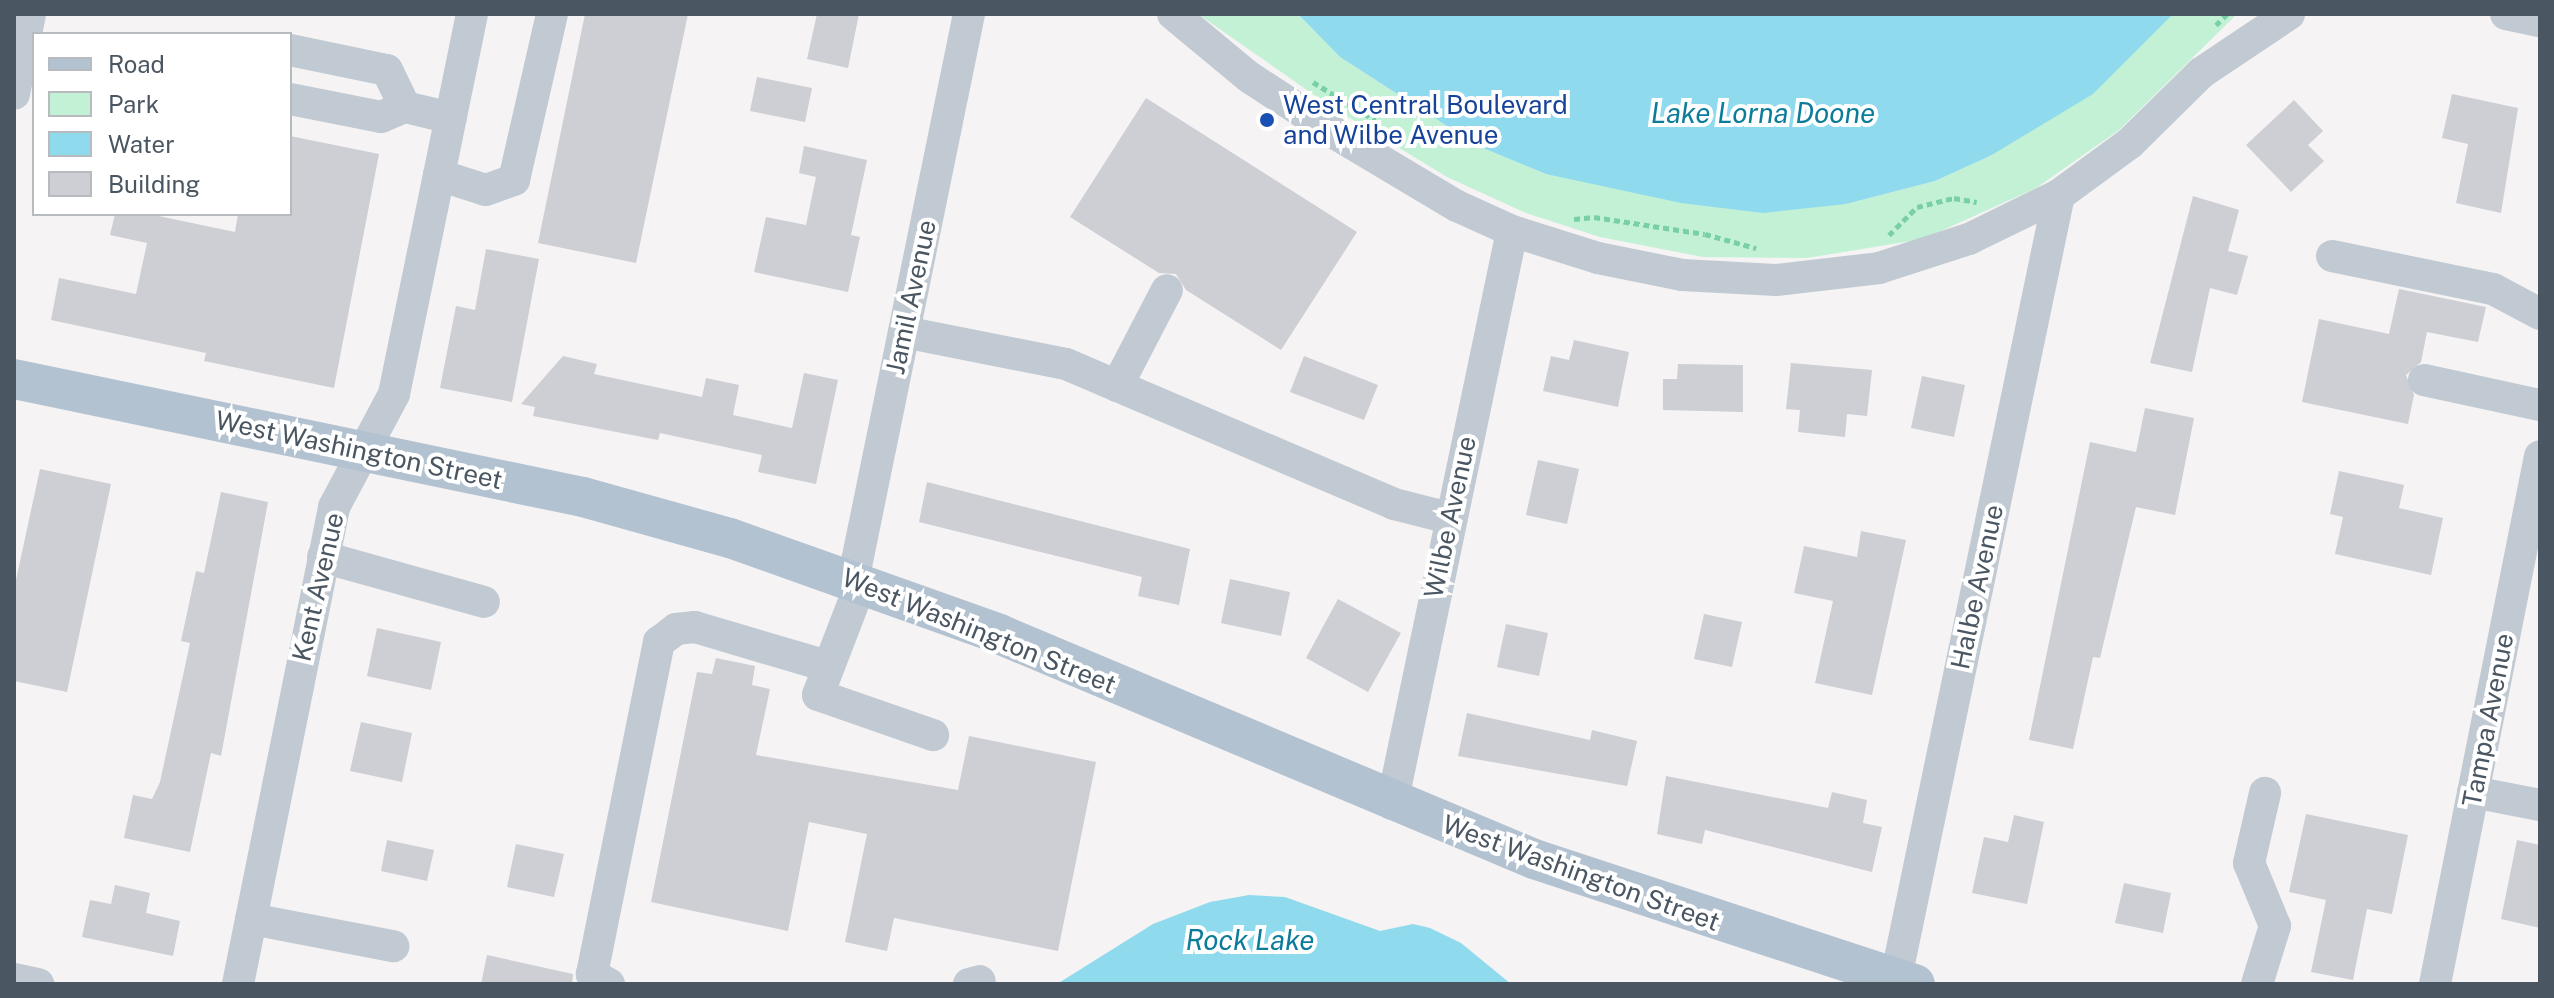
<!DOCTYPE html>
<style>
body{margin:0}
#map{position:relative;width:2554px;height:998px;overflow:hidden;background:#f5f3f3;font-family:"Public Sans",sans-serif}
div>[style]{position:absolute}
.green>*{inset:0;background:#c3f1d5}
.water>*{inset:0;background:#90daee}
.building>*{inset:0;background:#cdcfd5}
.path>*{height:5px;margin-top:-2.5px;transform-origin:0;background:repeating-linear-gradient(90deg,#7ad0a6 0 6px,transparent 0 10px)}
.minor>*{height:32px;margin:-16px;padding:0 16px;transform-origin:16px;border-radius:16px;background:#c1cad2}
.major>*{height:40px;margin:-20px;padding:0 20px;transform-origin:20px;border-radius:20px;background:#b3c2d1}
.dots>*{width:22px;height:22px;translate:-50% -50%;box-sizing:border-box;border:4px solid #fff;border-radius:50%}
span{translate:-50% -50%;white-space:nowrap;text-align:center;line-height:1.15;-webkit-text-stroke:8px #fff;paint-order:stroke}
.transit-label{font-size:26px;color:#164399}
.left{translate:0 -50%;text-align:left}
.street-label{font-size:26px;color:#4a5661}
.water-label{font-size:28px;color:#0c7c9b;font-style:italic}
.frame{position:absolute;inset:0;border:16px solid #4a5661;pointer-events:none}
.legend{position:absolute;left:32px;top:32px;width:260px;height:184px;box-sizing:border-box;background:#fff;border:2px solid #b7bbc0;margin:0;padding:10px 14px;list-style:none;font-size:24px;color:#4a5661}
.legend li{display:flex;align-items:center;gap:16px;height:40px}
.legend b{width:40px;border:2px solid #b7bbc0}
</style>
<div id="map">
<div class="green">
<div style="clip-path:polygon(1198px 14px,1298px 14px,1340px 57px,1478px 146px,1546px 174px,1846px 204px,1935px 181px,1990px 156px,2137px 48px,2173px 14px,2237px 14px,2119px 130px,2036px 188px,1923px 239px,1807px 258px,1703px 257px,1600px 237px,1526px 213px,1447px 177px,1330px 106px)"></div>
</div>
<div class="water">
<div style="clip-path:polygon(1298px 14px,2173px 14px,2093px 94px,1990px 156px,1935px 181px,1846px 204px,1763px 213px,1681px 203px,1546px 174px,1478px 146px,1340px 57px)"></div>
<div style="clip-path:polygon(1249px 895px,1285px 897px,1380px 931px,1413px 924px,1430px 928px,1461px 943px,1511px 984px,1057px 984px,1153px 924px,1210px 902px)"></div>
</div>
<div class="building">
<div style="clip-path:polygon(585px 14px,688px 14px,636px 263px,538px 243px)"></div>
<div style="clip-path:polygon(817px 14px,859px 14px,848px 68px,807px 59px)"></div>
<div style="clip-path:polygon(757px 77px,812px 88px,805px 122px,750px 111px)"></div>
<div style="clip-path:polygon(2452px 94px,2518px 108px,2501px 213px,2456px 203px,2468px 144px,2442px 138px)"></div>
<div style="clip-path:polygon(1146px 98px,1357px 232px,1281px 350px,1186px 290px,1176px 274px,1159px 273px,1070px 217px)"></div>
<div style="clip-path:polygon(2294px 100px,2323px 131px,2308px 145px,2324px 161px,2291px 192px,2246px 145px)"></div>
<div style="clip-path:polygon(290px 136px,379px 154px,334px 388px,204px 361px,206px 353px,51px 320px,59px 278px,136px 294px,147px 243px,110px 235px,115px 214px,149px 214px,235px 232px,238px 214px,290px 214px)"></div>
<div style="clip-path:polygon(804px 146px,867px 160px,851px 235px,860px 237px,848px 292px,754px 272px,766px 217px,806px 225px,816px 177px,799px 173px)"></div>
<div style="clip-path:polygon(2193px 196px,2239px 210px,2228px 251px,2248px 256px,2237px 295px,2210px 288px,2192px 372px,2150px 363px)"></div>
<div style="clip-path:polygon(486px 249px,539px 259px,512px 402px,440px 388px,456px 306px,475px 310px)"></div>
<div style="clip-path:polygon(2399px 289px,2486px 307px,2478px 342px,2427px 332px,2421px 362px,2406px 375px,2414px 395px,2408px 424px,2302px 402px,2319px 319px,2389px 334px)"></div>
<div style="clip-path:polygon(1574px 340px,1629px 352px,1618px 407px,1543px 391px,1551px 356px,1569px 360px)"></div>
<div style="clip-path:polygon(563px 356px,597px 364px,594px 374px,702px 397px,706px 378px,739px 385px,733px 415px,792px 428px,804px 373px,838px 380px,816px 484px,758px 472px,762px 455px,660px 433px,658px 440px,533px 416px,535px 407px,521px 404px)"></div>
<div style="clip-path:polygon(1304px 356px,1378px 385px,1364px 420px,1290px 392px)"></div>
<div style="clip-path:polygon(1791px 363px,1872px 370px,1867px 416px,1847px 414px,1845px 437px,1798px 432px,1800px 410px,1786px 409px)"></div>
<div style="clip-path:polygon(1678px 364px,1743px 365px,1743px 412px,1663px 410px,1663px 379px,1677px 379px)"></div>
<div style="clip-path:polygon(1922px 376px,1965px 385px,1954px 437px,1911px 428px)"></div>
<div style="clip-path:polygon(2145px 408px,2194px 418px,2175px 515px,2136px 507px,2100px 658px,2093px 657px,2073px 749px,2029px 740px,2090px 442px,2136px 452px)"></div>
<div style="clip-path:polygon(1538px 460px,1579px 469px,1567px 524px,1526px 515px)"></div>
<div style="clip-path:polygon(40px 469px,111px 484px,67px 692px,14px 681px,14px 589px)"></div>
<div style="clip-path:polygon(2339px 471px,2404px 485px,2399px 508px,2443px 518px,2431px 575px,2335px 554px,2343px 517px,2330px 514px)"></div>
<div style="clip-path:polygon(927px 482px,1190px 549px,1179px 605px,1138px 596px,1142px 577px,919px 522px)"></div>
<div style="clip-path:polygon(221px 492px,268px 502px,221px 756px,211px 753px,190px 852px,124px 838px,133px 795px,152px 799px,160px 782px,190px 643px,181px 641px,196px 571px,204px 573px)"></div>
<div style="clip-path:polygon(1861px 531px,1906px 540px,1872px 695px,1815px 683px,1833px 601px,1794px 593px,1804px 546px,1857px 557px)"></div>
<div style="clip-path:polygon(1230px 579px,1290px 592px,1281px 636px,1221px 623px)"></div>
<div style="clip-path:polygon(1338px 599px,1401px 633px,1368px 692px,1306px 658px)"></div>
<div style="clip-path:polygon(1704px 614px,1742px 622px,1732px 667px,1694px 659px)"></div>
<div style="clip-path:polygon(1506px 624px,1548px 633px,1539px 676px,1497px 667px)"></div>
<div style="clip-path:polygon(377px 628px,441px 642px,431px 690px,367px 676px)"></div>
<div style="clip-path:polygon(716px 658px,755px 666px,752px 685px,770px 689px,756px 755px,958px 790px,969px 736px,1096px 762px,1058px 951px,894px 918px,887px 951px,845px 942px,867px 834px,809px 822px,788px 931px,651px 902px,697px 672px,712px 674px)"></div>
<div style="clip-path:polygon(1467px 713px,1590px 740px,1592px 730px,1637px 741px,1627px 786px,1458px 756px)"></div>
<div style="clip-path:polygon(361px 722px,412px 733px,402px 782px,350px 771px)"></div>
<div style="clip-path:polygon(1666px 776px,1828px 808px,1832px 792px,1867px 800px,1863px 823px,1882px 827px,1872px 872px,1705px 830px,1702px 844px,1657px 834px)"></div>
<div style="clip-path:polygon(2306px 814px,2408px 835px,2392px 914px,2367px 909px,2353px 980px,2311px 972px,2326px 900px,2289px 892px)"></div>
<div style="clip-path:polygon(2014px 815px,2044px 822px,2027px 904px,1972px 893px,1984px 837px,2008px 842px)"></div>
<div style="clip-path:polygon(387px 840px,434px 850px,427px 881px,381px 871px)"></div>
<div style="clip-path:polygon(2517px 840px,2540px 845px,2540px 928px,2501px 919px)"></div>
<div style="clip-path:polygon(516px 844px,564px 854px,554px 897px,507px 887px)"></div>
<div style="clip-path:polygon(2124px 883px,2171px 893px,2163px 933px,2115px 923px)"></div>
<div style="clip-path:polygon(115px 885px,150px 893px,146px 913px,180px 921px,173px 956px,82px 937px,90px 900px,111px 904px)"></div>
<div style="clip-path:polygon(487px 955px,573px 974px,572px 984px,481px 984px)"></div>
</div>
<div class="path">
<div style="left:2216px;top:25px;width:16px;rotate:-45deg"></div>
<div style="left:1313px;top:82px;width:73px;rotate:31.5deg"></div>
<div style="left:1574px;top:219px;width:20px;rotate:-6deg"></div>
<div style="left:1594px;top:217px;width:112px;rotate:8.7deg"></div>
<div style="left:1705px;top:234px;width:53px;rotate:15.4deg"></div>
<div style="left:1889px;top:235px;width:40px;rotate:-45deg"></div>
<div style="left:1917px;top:207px;width:38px;rotate:-14deg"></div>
<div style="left:1954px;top:198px;width:23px;rotate:10deg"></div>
</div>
<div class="minor">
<div style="left:1173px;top:14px;width:99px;rotate:39.7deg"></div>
<div style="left:1249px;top:77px;width:104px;rotate:33.2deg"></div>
<div style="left:1336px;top:134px;width:141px;rotate:30.8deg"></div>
<div style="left:1457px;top:206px;width:60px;rotate:24.4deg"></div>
<div style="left:1512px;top:231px;width:90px;rotate:17.4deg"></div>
<div style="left:1598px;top:258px;width:86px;rotate:11.4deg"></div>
<div style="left:1682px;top:275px;width:94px;rotate:3deg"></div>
<div style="left:1776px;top:280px;width:104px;rotate:-6.6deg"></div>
<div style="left:1879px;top:268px;width:95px;rotate:-17.9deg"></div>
<div style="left:1969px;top:239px;width:100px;rotate:-26.1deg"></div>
<div style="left:2059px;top:195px;width:88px;rotate:-36.2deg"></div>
<div style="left:2130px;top:143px;width:100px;rotate:-44.6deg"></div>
<div style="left:2201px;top:73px;width:106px;rotate:-33.8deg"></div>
<div style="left:2506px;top:14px;width:35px;rotate:12deg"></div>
<div style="left:290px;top:50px;width:99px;rotate:11.7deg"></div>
<div style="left:387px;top:70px;width:41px;rotate:64.1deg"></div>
<div style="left:14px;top:94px;width:82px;rotate:-78.7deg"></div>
<div style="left:290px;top:99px;width:93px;rotate:11.2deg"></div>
<div style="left:381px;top:117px;width:26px;rotate:-23deg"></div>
<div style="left:405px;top:107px;width:47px;rotate:13.4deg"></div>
<div style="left:439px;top:175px;width:49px;rotate:17.7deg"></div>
<div style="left:486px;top:190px;width:30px;rotate:-20deg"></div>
<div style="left:514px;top:180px;width:170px;rotate:-77.1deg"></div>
<div style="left:2332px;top:256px;width:164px;rotate:11.6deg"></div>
<div style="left:2493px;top:289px;width:53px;rotate:28deg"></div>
<div style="left:904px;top:332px;width:165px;rotate:11.2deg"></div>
<div style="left:1066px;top:364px;width:357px;rotate:23.1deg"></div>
<div style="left:1394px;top:504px;width:57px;rotate:14.3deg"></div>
<div style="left:2424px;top:380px;width:119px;rotate:12.2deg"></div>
<div style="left:1117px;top:386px;width:108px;rotate:-62.5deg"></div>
<div style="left:323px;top:557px;width:167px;rotate:15.6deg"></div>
<div style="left:853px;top:581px;width:579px;rotate:-78.44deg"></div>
<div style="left:861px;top:583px;width:120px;rotate:111deg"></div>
<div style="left:818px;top:695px;width:122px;rotate:19.2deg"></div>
<div style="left:2473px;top:792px;width:68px;rotate:11deg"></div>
<div style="left:1392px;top:804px;width:585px;rotate:-78.17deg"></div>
<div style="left:251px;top:919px;width:145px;rotate:10.8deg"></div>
<div style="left:1896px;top:978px;width:800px;rotate:-78.24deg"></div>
<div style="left:14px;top:979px;width:25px;rotate:12deg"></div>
<div style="left:238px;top:984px;width:487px;rotate:-78.6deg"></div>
<div style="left:334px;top:507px;width:128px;rotate:-62deg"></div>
<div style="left:394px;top:394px;width:388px;rotate:-78.4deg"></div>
<div style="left:609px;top:984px;width:20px;rotate:-150deg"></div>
<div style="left:592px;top:974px;width:339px;rotate:-78.6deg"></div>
<div style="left:659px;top:642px;width:21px;rotate:-37deg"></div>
<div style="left:676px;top:629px;width:19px;rotate:-6deg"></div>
<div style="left:695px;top:627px;width:138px;rotate:16.5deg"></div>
<div style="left:969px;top:984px;width:11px;rotate:-15deg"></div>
<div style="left:2257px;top:984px;width:61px;rotate:-72.8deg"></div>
<div style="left:2275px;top:926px;width:68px;rotate:-112.4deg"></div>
<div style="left:2249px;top:863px;width:72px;rotate:-77.1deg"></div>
<div style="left:2435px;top:984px;width:538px;rotate:-78.75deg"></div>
</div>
<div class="major">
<div style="left:14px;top:379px;width:581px;rotate:11.72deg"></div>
<div style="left:583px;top:497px;width:153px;rotate:15.6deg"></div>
<div style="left:730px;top:538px;width:286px;rotate:19.6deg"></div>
<div style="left:999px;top:634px;width:580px;rotate:22.81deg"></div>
<div style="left:1534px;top:859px;width:401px;rotate:18.2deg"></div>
</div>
<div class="dots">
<div style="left:1267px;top:120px;background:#1a4fb4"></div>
</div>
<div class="transit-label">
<span class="left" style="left:1283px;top:120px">West Central Boulevard<br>and Wilbe Avenue</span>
</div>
<div class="street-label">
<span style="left:911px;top:297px;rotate:-78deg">Jamil Avenue</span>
<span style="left:359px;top:450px;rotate:12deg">West Washington Street</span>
<span style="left:1450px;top:517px;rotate:-78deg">Wilbe Avenue</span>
<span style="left:318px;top:587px;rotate:-77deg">Kent Avenue</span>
<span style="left:1977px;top:587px;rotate:-78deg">Halbe Avenue</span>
<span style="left:979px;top:631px;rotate:22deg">West Washington Street</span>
<span style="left:2488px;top:720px;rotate:-79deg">Tampa Avenue</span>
<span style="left:1581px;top:873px;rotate:20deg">West Washington Street</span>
</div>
<div class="water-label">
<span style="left:1763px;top:113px">Lake Lorna Doone</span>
<span style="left:1250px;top:940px">Rock Lake</span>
</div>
<div class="frame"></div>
<ul class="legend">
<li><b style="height:10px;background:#b3c2d1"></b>Road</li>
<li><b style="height:22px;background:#c3f1d5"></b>Park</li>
<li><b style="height:22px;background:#90daee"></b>Water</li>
<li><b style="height:22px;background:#cdcfd5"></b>Building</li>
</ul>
</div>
